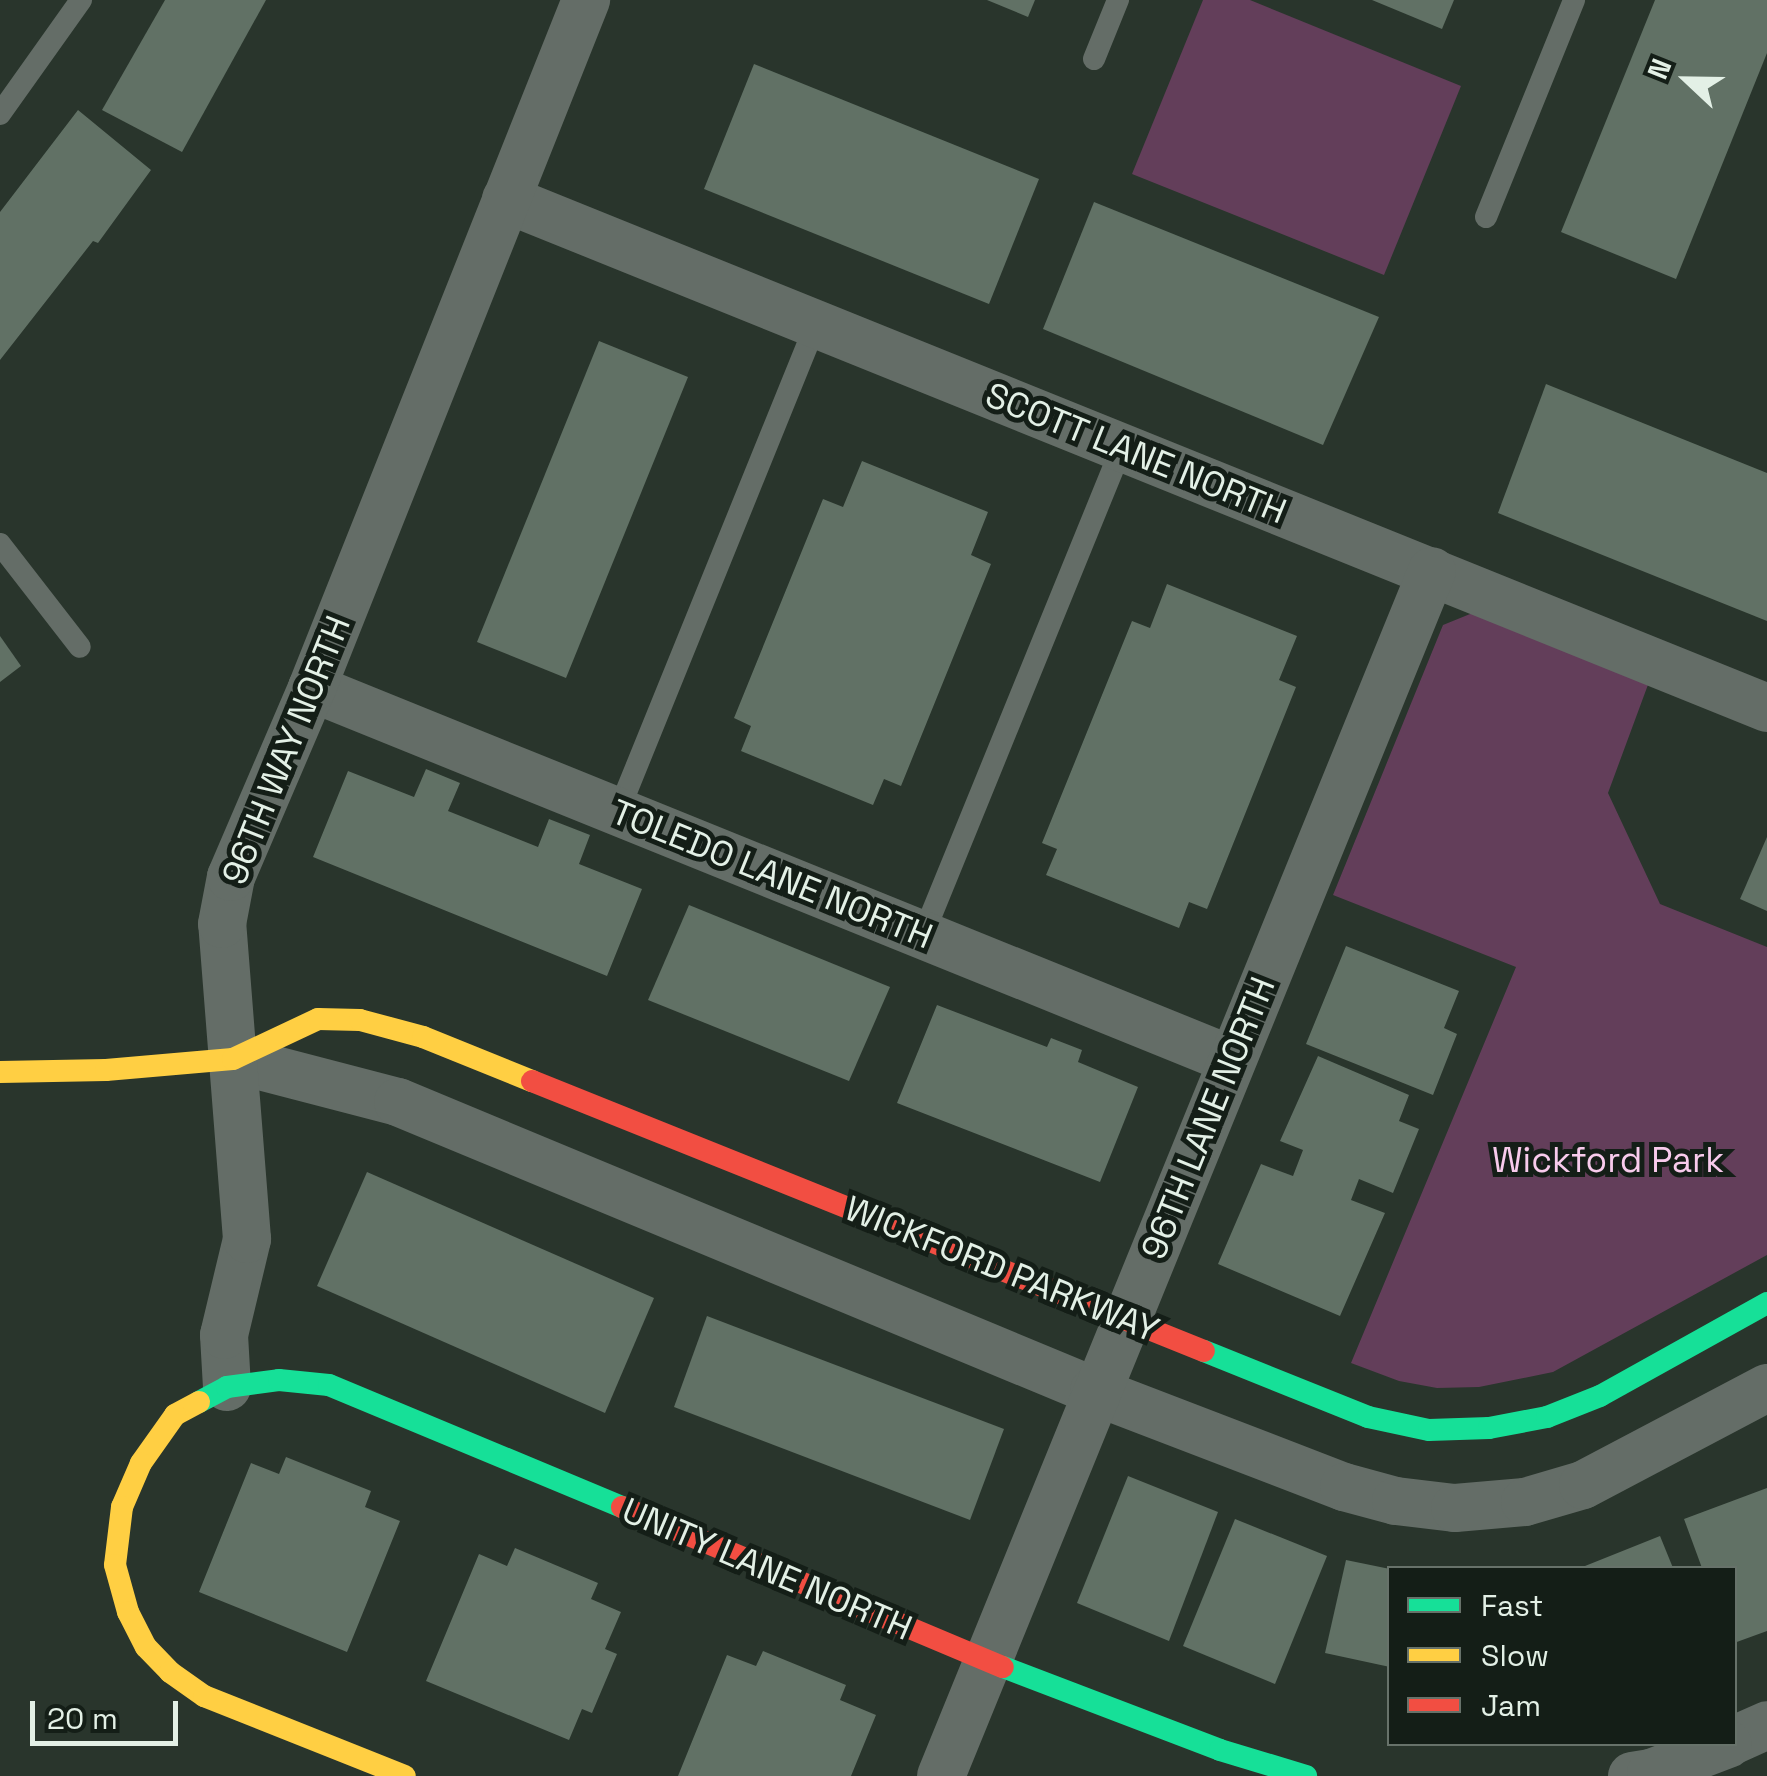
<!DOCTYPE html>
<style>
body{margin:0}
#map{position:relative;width:1767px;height:1776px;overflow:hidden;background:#29352c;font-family:"Space Grotesk",sans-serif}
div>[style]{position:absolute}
.green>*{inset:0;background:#633e5a}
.building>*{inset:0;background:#617165}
.lane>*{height:22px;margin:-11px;padding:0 11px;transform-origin:11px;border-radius:11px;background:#646d67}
.street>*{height:48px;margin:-24px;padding:0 24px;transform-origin:24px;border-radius:24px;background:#646d67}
.fast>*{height:22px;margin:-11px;padding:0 11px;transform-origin:11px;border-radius:11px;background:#16e098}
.slow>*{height:22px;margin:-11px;padding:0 11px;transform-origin:11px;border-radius:11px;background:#ffcf43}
.jam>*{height:22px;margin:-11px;padding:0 11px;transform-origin:11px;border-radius:11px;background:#f24e42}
span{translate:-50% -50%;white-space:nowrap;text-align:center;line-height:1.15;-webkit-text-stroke:10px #141e17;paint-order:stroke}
.street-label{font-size:35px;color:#e3f0e6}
.park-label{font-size:35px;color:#f8cbec}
.legend{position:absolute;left:1387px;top:1566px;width:350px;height:180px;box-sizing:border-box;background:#141e17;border:2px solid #67726a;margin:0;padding:12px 18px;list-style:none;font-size:30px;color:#e3f0e6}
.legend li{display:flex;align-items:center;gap:20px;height:50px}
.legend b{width:50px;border:2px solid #67726a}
.north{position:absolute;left:1637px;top:30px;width:100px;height:100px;-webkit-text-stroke:8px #141e17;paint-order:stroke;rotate:292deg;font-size:28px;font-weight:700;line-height:40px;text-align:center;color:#e3f0e6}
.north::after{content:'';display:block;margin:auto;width:35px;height:45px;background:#e3f0e6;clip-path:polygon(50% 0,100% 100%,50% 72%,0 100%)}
.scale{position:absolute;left:30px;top:1701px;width:148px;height:45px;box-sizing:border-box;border:5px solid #e3f0e6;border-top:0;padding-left:12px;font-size:30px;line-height:35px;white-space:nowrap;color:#e3f0e6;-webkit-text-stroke:8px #141e17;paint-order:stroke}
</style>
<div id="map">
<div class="green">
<div style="clip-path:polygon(1203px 0,1250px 0,1461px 86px,1384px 275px,1132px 174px)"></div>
<div style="clip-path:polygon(1475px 612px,1649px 682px,1608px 793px,1660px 904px,1767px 947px,1767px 1255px,1553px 1372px,1479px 1387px,1437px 1388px,1399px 1381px,1351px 1363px,1516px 967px,1333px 895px,1443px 625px)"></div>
</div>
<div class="building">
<div style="clip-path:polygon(165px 0,266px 0,182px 152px,102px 110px)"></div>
<div style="clip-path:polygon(987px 0,1035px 0,1028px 17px)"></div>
<div style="clip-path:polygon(1372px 0,1454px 0,1442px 29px)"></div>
<div style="clip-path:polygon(1655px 0,1767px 0,1767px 53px,1676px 279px,1561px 232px)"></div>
<div style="clip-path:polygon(754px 64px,1039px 179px,989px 304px,704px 189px)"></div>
<div style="clip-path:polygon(78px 110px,151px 170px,98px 243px,93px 241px,0 360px,0 212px)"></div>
<div style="clip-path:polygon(1094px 202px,1379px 317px,1323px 445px,1043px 329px)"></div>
<div style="clip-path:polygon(599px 341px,688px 377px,566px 678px,477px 642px)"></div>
<div style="clip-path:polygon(1546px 384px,1767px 473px,1767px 621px,1498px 513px)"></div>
<div style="clip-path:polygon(862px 461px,988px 512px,971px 555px,991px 564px,901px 786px,884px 779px,873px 805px,741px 751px,751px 726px,734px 718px,823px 499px,843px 507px)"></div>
<div style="clip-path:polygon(1167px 584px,1297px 636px,1279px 680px,1296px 687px,1207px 909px,1189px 902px,1179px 928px,1046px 875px,1057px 849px,1042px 843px,1132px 621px,1150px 628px)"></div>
<div style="clip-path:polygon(0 636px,21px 666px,0 682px)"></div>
<div style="clip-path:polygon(426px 769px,460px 783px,448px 811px,538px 847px,549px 819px,590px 835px,579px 864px,642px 889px,607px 976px,313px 857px,348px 771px,414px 797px)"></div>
<div style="clip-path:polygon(1767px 837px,1767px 911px,1740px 899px)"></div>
<div style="clip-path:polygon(689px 905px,890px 987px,849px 1081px,648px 1000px)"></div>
<div style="clip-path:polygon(1346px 946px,1459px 991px,1444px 1028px,1457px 1034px,1433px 1095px,1306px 1044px)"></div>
<div style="clip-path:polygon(937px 1005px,1047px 1047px,1051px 1038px,1082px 1050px,1078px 1062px,1138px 1087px,1100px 1182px,897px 1103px)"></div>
<div style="clip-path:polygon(1318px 1056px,1409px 1095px,1399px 1121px,1419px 1129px,1393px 1193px,1359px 1179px,1351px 1200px,1385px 1213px,1340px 1316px,1218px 1264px,1261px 1164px,1293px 1176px,1303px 1150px,1280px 1141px)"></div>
<div style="clip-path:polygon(367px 1172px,654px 1298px,605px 1413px,317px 1286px)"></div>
<div style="clip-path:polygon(707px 1316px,1004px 1429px,970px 1520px,674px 1407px)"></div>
<div style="clip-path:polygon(286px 1457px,371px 1491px,365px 1507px,400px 1521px,347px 1652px,199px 1592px,251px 1463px,279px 1474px)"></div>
<div style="clip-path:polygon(1128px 1476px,1218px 1512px,1169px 1641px,1077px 1603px)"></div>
<div style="clip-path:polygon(1767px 1488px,1767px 1631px,1734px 1643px,1734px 1568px,1702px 1568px,1684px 1519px)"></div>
<div style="clip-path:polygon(1235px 1519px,1327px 1556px,1275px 1684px,1183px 1646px)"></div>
<div style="clip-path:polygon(1660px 1536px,1673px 1568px,1580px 1568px)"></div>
<div style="clip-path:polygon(515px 1548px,598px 1583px,591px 1599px,621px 1612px,605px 1649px,617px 1654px,592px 1713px,582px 1709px,569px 1740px,426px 1681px,479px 1554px,507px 1566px)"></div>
<div style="clip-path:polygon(1346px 1560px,1390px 1569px,1390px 1667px,1325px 1653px)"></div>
<div style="clip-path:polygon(763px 1651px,846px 1685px,840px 1700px,876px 1715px,851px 1776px,678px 1776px,727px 1655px,756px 1666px)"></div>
</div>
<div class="lane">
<div style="left:1094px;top:59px;width:64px;rotate:-67.9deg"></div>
<div style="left:0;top:114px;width:140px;rotate:-54.6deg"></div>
<div style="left:1486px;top:217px;width:234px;rotate:-67.9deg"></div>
<div style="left:0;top:544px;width:130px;rotate:52.2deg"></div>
<div style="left:618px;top:812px;width:527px;rotate:-67.92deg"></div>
<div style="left:923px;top:935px;width:527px;rotate:-67.82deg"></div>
</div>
<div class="street">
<div style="left:506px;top:199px;width:1360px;rotate:21.98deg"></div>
<div style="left:312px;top:688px;width:992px;rotate:22.02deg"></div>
<div style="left:233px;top:1059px;width:171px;rotate:14.6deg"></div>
<div style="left:398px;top:1102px;width:754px;rotate:22.55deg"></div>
<div style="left:1094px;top:1391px;width:268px;rotate:21deg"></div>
<div style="left:1344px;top:1487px;width:54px;rotate:15.1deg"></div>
<div style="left:1396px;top:1501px;width:59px;rotate:6.8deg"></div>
<div style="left:1455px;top:1508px;width:70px;rotate:-4.9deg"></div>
<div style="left:1525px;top:1502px;width:60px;rotate:-16.3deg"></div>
<div style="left:1583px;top:1485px;width:208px;rotate:-27.8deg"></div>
<div style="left:227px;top:1387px;width:52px;rotate:-93.3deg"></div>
<div style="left:224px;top:1335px;width:99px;rotate:-76.5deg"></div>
<div style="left:247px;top:1239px;width:316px;rotate:-94.5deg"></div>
<div style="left:222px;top:924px;width:48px;rotate:-79.2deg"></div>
<div style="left:231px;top:877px;width:206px;rotate:-66.8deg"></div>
<div style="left:312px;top:688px;width:741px;rotate:-68.28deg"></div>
<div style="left:1734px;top:1740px;width:36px;rotate:-24deg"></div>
<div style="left:941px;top:1776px;width:1301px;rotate:-67.83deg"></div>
<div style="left:1632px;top:1776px;width:19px;rotate:-9deg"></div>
<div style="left:1651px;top:1773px;width:82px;rotate:-20.6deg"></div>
</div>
<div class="fast">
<div style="left:1204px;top:1351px;width:177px;rotate:21.9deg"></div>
<div style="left:1368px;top:1417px;width:62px;rotate:12deg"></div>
<div style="left:1429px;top:1430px;width:60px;rotate:-1.9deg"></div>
<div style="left:1489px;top:1428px;width:59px;rotate:-10.7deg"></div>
<div style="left:1547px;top:1417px;width:57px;rotate:-21.6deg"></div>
<div style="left:1600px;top:1396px;width:191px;rotate:-29.1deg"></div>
<div style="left:199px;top:1402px;width:32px;rotate:-28deg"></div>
<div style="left:227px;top:1387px;width:52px;rotate:-7.7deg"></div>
<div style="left:279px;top:1380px;width:50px;rotate:5.7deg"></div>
<div style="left:329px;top:1385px;width:317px;rotate:22.6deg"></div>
<div style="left:1003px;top:1667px;width:232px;rotate:20.9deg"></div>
<div style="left:1220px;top:1750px;width:90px;rotate:16.8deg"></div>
</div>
<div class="slow">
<div style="left:0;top:1072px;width:106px;rotate:-1.1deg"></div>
<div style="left:106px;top:1070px;width:127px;rotate:-5deg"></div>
<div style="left:233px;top:1059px;width:94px;rotate:-25.2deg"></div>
<div style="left:318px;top:1019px;width:42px;rotate:1.4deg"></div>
<div style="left:360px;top:1020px;width:65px;rotate:15.1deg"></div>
<div style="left:423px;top:1037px;width:118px;rotate:22deg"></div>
<div style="left:199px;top:1402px;width:27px;rotate:152deg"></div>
<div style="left:175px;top:1415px;width:59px;rotate:125.3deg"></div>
<div style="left:141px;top:1463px;width:48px;rotate:113.4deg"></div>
<div style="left:122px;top:1507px;width:58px;rotate:96.9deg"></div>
<div style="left:115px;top:1565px;width:49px;rotate:74.5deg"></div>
<div style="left:128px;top:1612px;width:39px;rotate:63deg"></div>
<div style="left:146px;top:1647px;width:35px;rotate:46deg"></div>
<div style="left:170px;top:1672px;width:42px;rotate:35.2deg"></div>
<div style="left:204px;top:1696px;width:216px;rotate:21.7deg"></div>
</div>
<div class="jam">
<div style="left:532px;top:1081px;width:724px;rotate:21.89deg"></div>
<div style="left:622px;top:1507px;width:413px;rotate:22.8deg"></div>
</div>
<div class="street-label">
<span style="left:1136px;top:453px;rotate:22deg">SCOTT LANE NORTH</span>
<span style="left:286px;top:750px;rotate:-68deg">96TH WAY NORTH</span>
<span style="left:772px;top:874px;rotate:22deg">TOLEDO LANE NORTH</span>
<span style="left:1208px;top:1118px;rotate:-68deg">96TH LANE NORTH</span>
<span style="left:1002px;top:1269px;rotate:22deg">WICKFORD PARKWAY</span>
<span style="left:767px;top:1569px;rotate:23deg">UNITY LANE NORTH</span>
</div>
<div class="park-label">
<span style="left:1608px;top:1160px">Wickford Park</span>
</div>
<ul class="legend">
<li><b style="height:12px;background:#16e098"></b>Fast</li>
<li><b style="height:12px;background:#ffcf43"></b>Slow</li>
<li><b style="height:12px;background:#f24e42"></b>Jam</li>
</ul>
<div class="north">N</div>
<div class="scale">20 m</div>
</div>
